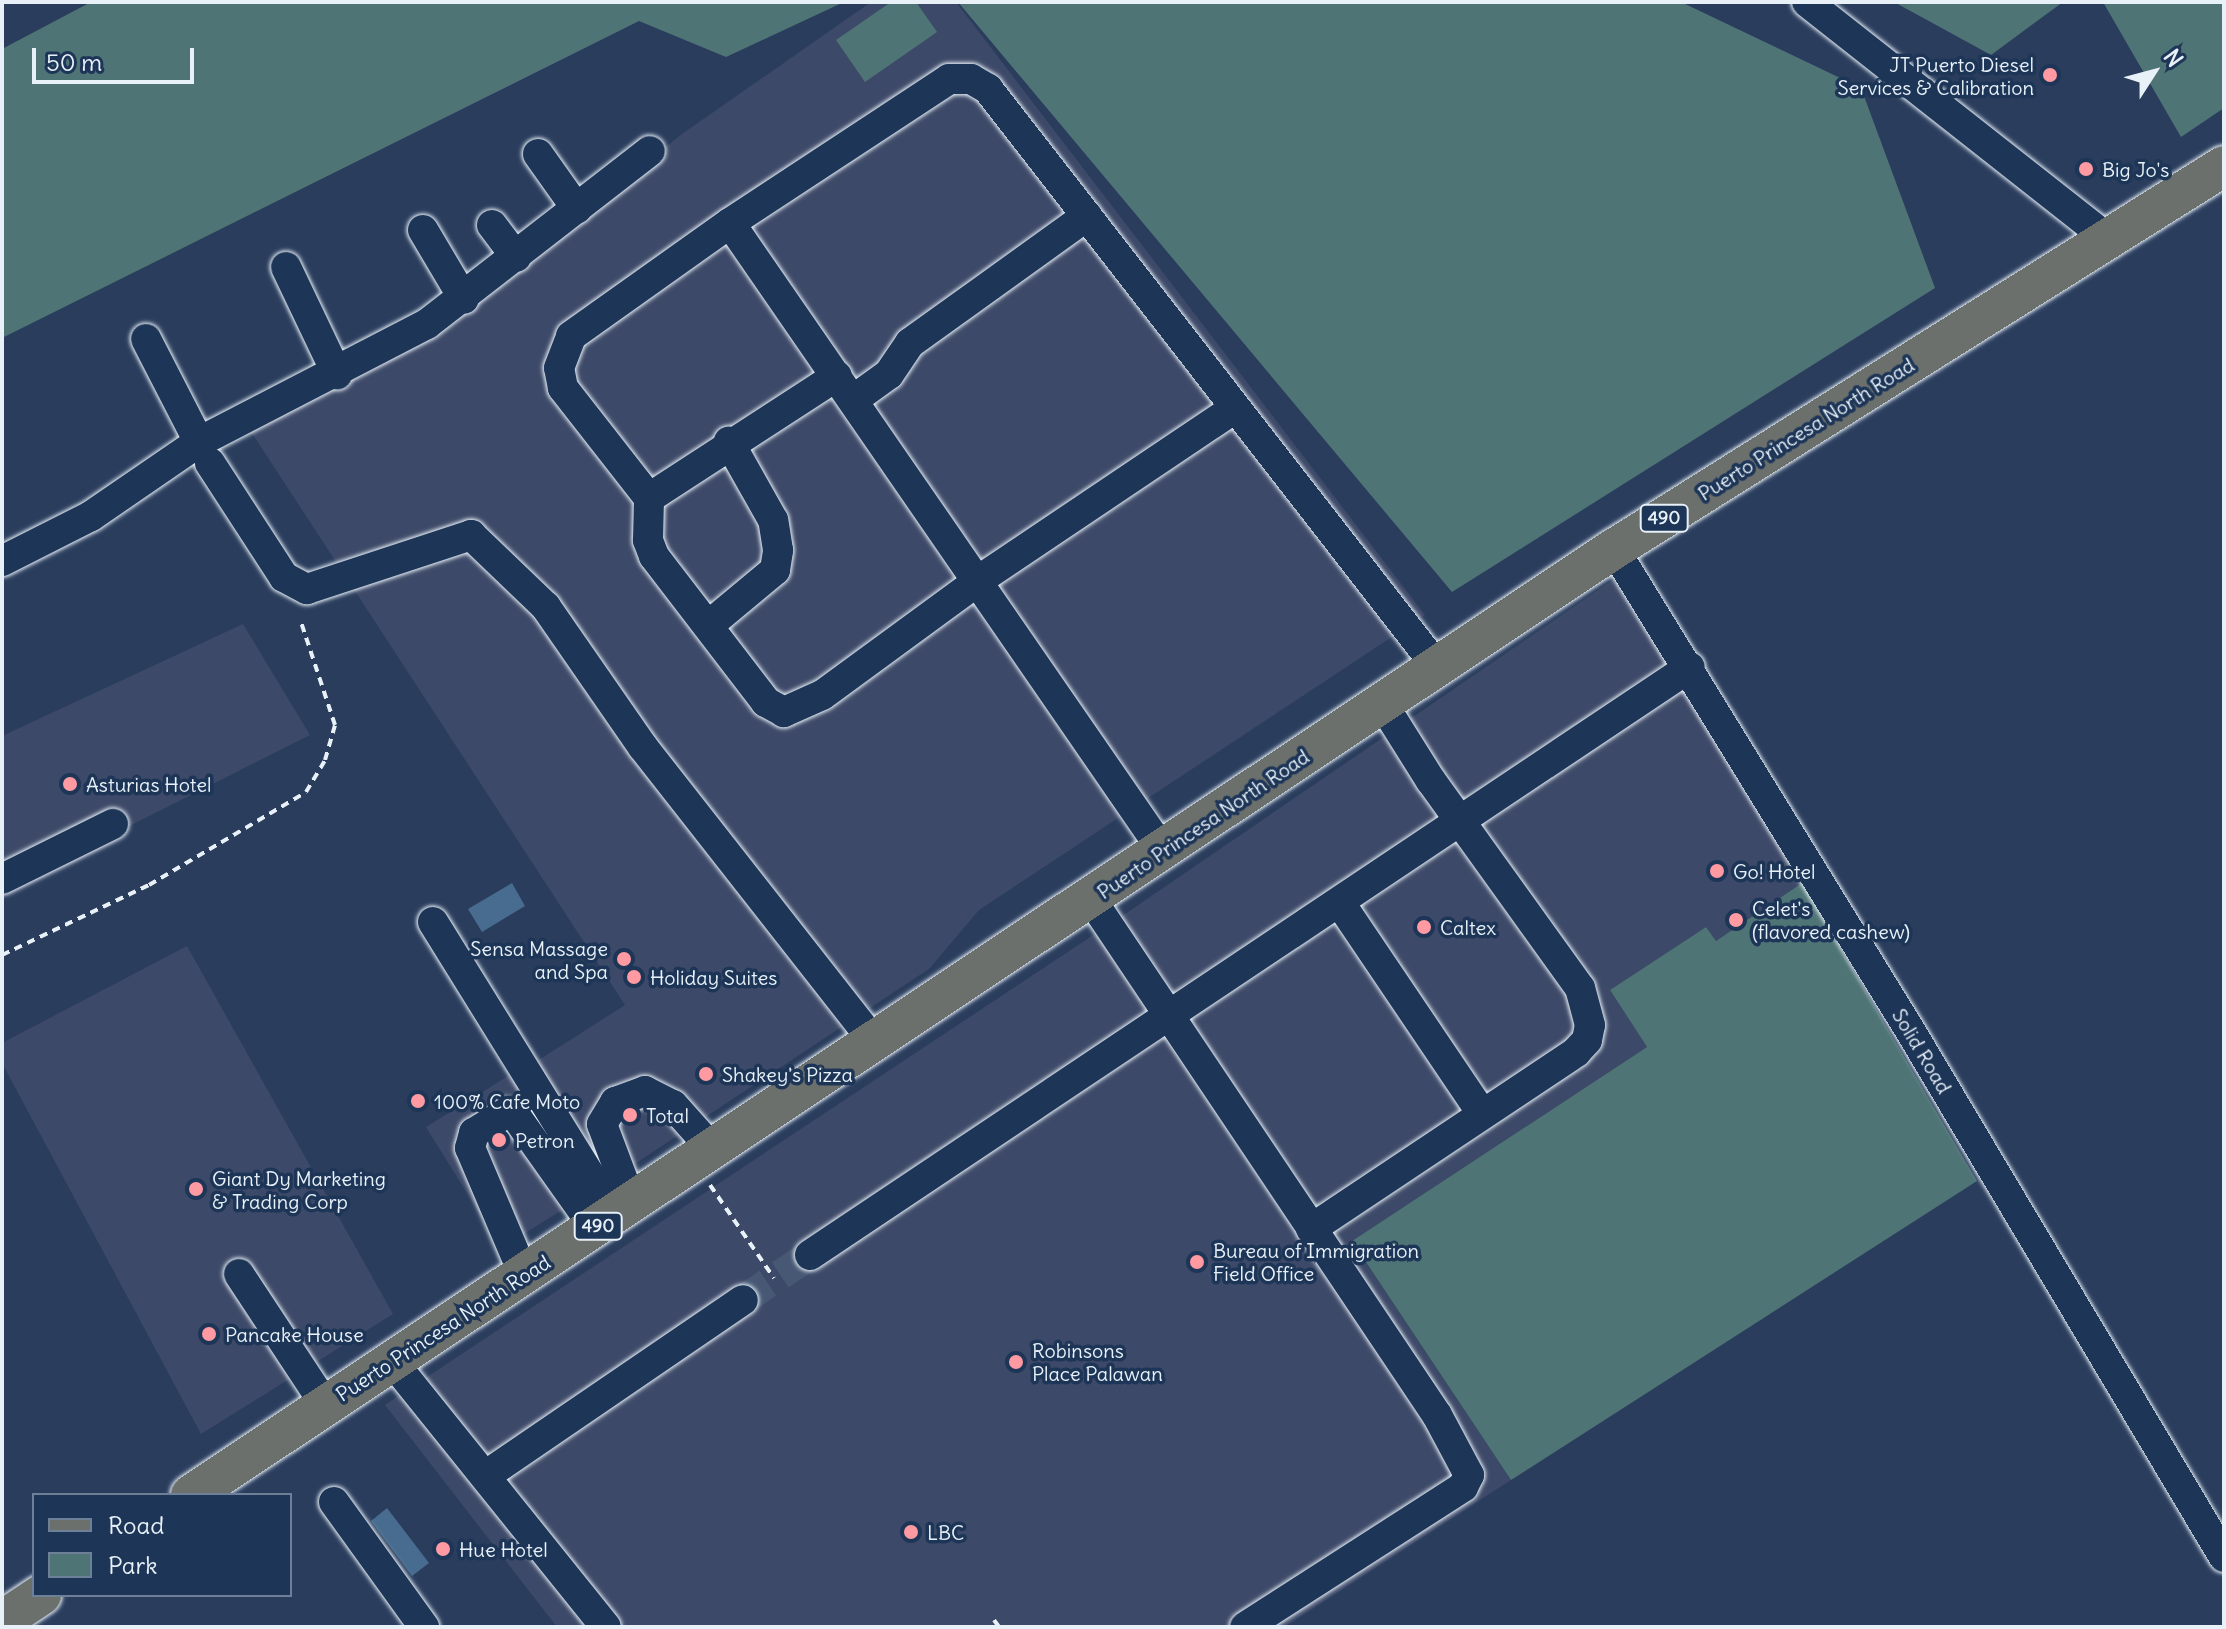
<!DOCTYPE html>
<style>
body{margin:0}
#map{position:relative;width:2226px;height:1629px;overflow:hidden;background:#2a3d5d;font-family:Delius,sans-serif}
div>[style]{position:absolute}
.built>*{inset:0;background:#3d4968}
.green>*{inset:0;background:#4f7476}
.water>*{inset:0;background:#486c8f}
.minor-tunnel>*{height:30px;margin-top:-15px;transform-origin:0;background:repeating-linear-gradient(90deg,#465874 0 30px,transparent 0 45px)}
.path>*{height:4px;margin-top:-2px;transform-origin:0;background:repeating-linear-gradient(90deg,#e8f1f8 0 8px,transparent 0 14px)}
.roads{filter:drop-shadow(0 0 2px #e8f1f8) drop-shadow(0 0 2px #e8f1f8)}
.minor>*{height:30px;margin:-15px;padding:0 15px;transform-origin:15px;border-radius:15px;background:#1d3557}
.major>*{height:40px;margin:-20px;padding:0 20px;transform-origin:20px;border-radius:20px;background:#6c706d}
.dots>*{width:22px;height:22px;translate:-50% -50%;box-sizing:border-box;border:4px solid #1d3557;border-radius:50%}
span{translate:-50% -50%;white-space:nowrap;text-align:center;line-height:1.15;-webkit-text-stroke:7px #1d3557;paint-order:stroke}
.shield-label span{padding:2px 6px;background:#1d3557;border:2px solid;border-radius:6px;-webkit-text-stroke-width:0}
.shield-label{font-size:18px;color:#e8f1f8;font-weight:700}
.poi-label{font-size:20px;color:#e8f1f8}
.right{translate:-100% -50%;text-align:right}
.left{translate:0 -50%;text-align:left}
.street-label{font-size:20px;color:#e8f1f8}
.frame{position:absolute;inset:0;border:4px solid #e8f1f8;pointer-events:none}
.legend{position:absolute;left:32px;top:1493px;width:260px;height:104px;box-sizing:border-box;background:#1d3557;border:2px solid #6e8097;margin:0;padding:10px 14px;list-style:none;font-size:24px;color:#e8f1f8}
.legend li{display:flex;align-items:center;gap:16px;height:40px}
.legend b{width:40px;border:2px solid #6e8097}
.north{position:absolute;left:2114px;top:32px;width:80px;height:80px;-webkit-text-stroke:6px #1d3557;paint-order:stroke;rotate:54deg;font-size:22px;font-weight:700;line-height:32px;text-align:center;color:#e8f1f8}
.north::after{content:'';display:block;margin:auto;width:28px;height:36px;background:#e8f1f8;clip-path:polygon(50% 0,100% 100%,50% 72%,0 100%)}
.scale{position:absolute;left:32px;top:48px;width:162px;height:36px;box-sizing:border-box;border:4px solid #e8f1f8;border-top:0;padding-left:10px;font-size:24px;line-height:28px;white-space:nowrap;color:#e8f1f8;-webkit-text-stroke:6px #1d3557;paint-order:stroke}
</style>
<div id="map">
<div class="built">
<div style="clip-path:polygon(871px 2px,956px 2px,1425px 615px,979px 910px,929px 969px,606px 1183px,531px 1065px,625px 1005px,248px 427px,434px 334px,682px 134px)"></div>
<div style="clip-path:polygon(1616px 578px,1802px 883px,1716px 941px,1706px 927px,1610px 990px,1647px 1047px,1352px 1241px,1511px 1480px,1284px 1627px,557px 1627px,385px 1405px,1128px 912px)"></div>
<div style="clip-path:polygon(243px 624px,310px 735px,2px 890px,2px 736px)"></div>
<div style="clip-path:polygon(187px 946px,393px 1314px,201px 1434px,2px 1063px,2px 1043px)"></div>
<div style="clip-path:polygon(516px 1071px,591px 1192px,501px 1248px,426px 1127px)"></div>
</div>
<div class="green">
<div style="clip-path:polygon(91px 2px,844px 2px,726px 57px,639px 21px,2px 338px,2px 49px)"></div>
<div style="clip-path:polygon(891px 2px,916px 2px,937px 32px,865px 82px,836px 40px)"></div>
<div style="clip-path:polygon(958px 2px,1681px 2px,1861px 88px,1935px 288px,1452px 592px)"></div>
<div style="clip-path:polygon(1894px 2px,2063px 2px,1991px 55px)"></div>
<div style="clip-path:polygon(2103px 2px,2224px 2px,2224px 108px,2181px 137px)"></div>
<div style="clip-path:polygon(1802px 883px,1977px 1181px,1511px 1480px,1352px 1241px,1647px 1047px,1610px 990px,1706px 927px,1716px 941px)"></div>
</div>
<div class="water">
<div style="clip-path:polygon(512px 883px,525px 906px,482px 932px,468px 909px)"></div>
<div style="clip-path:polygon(387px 1508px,429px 1563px,412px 1576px,371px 1521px)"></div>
</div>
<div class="minor-tunnel">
<div style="left:743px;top:1300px;width:81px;rotate:-33.9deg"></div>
</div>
<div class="path">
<div style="left:2px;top:955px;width:163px;rotate:-25.5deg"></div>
<div style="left:149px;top:885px;width:182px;rotate:-30.6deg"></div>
<div style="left:306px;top:792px;width:37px;rotate:-59deg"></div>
<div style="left:325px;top:760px;width:36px;rotate:-74deg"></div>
<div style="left:335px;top:725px;width:108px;rotate:-108.3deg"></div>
<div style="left:710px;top:1185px;width:113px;rotate:55.5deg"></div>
<div style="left:994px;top:1620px;width:9px;rotate:54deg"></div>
</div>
<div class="roads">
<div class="minor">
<div style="left:1807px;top:2px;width:383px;rotate:38.2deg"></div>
<div style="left:538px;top:154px;width:67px;rotate:54.7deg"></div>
<div style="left:730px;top:223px;width:763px;rotate:55.41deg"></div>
<div style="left:492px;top:225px;width:40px;rotate:53deg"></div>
<div style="left:423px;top:230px;width:80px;rotate:59.3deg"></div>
<div style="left:286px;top:267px;width:119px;rotate:64.5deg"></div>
<div style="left:146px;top:339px;width:116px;rotate:62.8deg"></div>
<div style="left:853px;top:400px;width:44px;rotate:-35.8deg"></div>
<div style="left:889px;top:374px;width:37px;rotate:-56deg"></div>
<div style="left:910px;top:343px;width:218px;rotate:-35.7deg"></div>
<div style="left:1235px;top:408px;width:310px;rotate:146.1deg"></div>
<div style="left:978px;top:581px;width:193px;rotate:143.8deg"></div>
<div style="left:822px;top:695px;width:42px;rotate:155.9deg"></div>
<div style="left:784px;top:712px;width:21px;rotate:-151deg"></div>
<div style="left:766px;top:702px;width:184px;rotate:-127.5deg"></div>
<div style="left:654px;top:556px;width:17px;rotate:-111deg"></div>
<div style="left:648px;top:540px;width:42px;rotate:-88.6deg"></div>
<div style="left:649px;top:498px;width:140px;rotate:-128deg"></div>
<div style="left:563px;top:388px;width:20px;rotate:-101deg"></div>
<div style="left:559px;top:368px;width:34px;rotate:-69deg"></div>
<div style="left:571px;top:336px;width:195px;rotate:-35.4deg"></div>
<div style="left:730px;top:223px;width:262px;rotate:-33.3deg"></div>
<div style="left:949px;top:79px;width:22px"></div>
<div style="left:971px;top:79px;width:20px;rotate:30deg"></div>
<div style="left:988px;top:89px;width:733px;rotate:52.15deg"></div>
<div style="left:210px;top:463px;width:136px;rotate:57deg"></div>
<div style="left:284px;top:577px;width:26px;rotate:28deg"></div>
<div style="left:307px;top:589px;width:173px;rotate:-18.2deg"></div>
<div style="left:471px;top:535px;width:104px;rotate:43.8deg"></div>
<div style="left:546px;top:607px;width:170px;rotate:55.3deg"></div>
<div style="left:643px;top:747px;width:377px;rotate:51.9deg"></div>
<div style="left:649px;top:498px;width:224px;rotate:-33deg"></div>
<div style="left:1614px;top:549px;width:561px;rotate:58.41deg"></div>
<div style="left:1908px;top:1027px;width:617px;rotate:59.2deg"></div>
<div style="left:2px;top:561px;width:100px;rotate:-26.8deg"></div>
<div style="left:91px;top:516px;width:131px;rotate:-34.4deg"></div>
<div style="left:199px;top:442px;width:257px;rotate:-27.4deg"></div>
<div style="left:427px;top:324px;width:282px;rotate:-37.8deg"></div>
<div style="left:709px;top:625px;width:86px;rotate:-39.8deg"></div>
<div style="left:775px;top:570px;width:20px;rotate:-81deg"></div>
<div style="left:778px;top:550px;width:30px;rotate:-99deg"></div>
<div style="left:773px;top:520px;width:90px;rotate:-119.4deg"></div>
<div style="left:2px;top:879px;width:124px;rotate:-26.4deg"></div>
<div style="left:1091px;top:899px;width:621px;rotate:56.16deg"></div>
<div style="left:1437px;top:1415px;width:68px;rotate:61.9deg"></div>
<div style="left:1469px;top:1475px;width:13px;rotate:117deg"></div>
<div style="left:1463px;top:1487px;width:259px;rotate:147.3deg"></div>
<div style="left:1340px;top:903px;width:252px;rotate:56deg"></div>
<div style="left:433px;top:922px;width:345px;rotate:58.2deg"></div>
<div style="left:632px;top:1204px;width:85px;rotate:-110.6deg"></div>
<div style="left:602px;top:1124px;width:26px;rotate:-59deg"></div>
<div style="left:615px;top:1102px;width:32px;rotate:-20deg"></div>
<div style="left:645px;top:1091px;width:31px;rotate:27deg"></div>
<div style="left:673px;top:1105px;width:62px;rotate:48.3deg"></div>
<div style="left:1311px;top:1229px;width:319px;rotate:-33.7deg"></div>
<div style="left:1576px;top:1052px;width:16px;rotate:-47deg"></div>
<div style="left:1587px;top:1040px;width:15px;rotate:-79deg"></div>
<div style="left:1590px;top:1025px;width:38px;rotate:-105deg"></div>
<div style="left:1580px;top:988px;width:255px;rotate:-125.7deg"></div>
<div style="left:1431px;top:781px;width:92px;rotate:-122.1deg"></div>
<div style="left:810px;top:1255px;width:1058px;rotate:-33.75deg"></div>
<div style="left:239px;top:1274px;width:158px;rotate:56.6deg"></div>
<div style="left:524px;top:1275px;width:138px;rotate:-113deg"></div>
<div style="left:470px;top:1148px;width:16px;rotate:-75deg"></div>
<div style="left:474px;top:1133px;width:38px;rotate:-32deg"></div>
<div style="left:506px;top:1113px;width:9px;rotate:13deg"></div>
<div style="left:515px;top:1115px;width:138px;rotate:54.7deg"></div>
<div style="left:392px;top:1361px;width:341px;rotate:51.2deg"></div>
<div style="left:485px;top:1476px;width:312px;rotate:-34.3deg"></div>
<div style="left:334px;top:1502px;width:154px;rotate:54.2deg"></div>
</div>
<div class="major">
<div style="left:191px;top:1495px;width:1709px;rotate:-33.62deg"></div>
<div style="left:1614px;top:549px;width:720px;rotate:-32.12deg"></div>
<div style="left:2px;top:1621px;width:47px;rotate:-33.7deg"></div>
</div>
</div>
<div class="dots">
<div style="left:2050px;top:75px;background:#ff9aa2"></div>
<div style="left:2086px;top:169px;background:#ff9aa2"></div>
<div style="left:70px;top:784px;background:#ff9aa2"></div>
<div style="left:1717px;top:871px;background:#ff9aa2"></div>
<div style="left:1736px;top:920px;background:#ff9aa2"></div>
<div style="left:1424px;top:927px;background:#ff9aa2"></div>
<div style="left:624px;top:959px;background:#ff9aa2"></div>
<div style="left:634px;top:977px;background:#ff9aa2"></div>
<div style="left:706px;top:1074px;background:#ff9aa2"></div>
<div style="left:418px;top:1101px;background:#ff9aa2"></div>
<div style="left:630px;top:1115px;background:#ff9aa2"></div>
<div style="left:499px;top:1140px;background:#ff9aa2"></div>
<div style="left:196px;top:1189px;background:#ff9aa2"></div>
<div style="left:1197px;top:1262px;background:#ff9aa2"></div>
<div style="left:209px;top:1334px;background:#ff9aa2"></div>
<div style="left:1016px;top:1362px;background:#ff9aa2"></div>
<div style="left:911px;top:1532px;background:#ff9aa2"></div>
<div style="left:443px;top:1549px;background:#ff9aa2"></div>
</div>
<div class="shield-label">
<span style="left:1664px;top:518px">490</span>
<span style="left:598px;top:1226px">490</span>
</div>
<div class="poi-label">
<span class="right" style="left:2034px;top:76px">JT Puerto Diesel<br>Services &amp; Calibration</span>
<span class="left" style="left:2102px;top:169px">Big Jo's</span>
<span class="left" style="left:86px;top:784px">Asturias Hotel</span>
<span class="left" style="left:1733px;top:871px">Go! Hotel</span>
<span class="left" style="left:1752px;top:920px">Celet's<br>(flavored cashew)</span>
<span class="left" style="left:1440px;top:927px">Caltex</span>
<span class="right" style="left:608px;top:960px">Sensa Massage<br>and Spa</span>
<span class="left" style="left:650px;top:977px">Holiday Suites</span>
<span class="left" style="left:722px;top:1074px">Shakey's Pizza</span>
<span class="left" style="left:434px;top:1101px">100% Cafe Moto</span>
<span class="left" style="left:646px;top:1115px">Total</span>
<span class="left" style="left:515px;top:1140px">Petron</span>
<span class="left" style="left:212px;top:1190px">Giant Dy Marketing<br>&amp; Trading Corp</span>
<span class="left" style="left:1213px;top:1262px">Bureau of Immigration<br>Field Office</span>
<span class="left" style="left:225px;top:1334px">Pancake House</span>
<span class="left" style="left:1032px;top:1362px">Robinsons<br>Place Palawan</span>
<span class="left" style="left:927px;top:1532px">LBC</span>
<span class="left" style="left:459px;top:1549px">Hue Hotel</span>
</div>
<div class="street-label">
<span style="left:1806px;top:429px;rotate:-32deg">Puerto Princesa North Road</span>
<span style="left:1203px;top:824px;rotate:-34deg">Puerto Princesa North Road</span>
<span style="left:1922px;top:1051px;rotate:59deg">Solid Road</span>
<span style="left:443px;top:1328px;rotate:-33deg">Puerto Princesa North Road</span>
</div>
<div class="frame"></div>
<ul class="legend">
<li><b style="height:10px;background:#6c706d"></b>Road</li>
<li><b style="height:22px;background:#4f7476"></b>Park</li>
</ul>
<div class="north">N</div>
<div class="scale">50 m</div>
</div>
